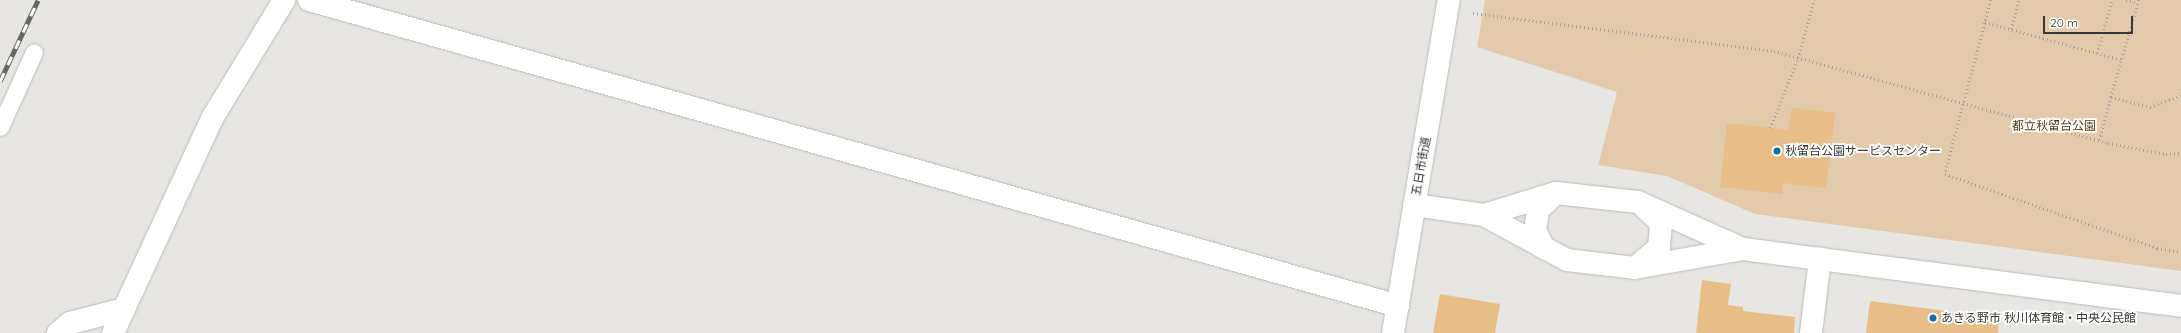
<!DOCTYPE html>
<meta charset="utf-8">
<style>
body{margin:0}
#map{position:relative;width:2181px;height:333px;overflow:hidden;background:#e8e6e3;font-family:Quicksand,"Noto Sans JP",sans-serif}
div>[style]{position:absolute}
.green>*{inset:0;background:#e3caaa}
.building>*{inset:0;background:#e7be87}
.path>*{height:2.5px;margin-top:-1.25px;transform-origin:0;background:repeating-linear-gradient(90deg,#a3a29f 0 1px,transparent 0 4px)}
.roads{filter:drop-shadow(0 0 1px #bcbab7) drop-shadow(0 0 1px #bcbab7)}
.lane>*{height:17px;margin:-8.5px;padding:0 8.5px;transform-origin:8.5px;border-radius:8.5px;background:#fff}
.street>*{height:22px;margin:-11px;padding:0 11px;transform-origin:11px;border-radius:11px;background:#fff}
.primary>*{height:22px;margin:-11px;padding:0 11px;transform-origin:11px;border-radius:11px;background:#fff}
.rail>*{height:4.5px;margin-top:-2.25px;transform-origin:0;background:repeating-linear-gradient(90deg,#fff 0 9px,#676664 0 18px);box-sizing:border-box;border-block:1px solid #676664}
.dots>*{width:11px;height:11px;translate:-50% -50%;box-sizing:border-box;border:2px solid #fff;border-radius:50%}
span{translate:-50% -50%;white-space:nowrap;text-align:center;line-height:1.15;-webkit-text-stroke:3.5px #fff;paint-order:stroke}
.park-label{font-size:12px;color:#593d12}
.poi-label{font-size:12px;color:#383736}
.left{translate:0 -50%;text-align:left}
.street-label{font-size:12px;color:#383736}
.scale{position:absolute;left:2043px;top:16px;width:90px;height:18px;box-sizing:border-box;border:2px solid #383736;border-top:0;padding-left:5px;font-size:12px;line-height:14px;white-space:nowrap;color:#383736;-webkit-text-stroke:3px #fff;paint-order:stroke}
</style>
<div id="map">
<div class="green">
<div style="clip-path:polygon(1485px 0,2181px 0,2181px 271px,1755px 214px,1667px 176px,1598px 165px,1617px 92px,1477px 47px)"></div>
</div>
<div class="building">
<div style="clip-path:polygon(1792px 108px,1835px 113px,1826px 188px,1783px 183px,1782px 194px,1720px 187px,1727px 123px,1789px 130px)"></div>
<div style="clip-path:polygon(1702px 280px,1731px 284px,1728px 305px,1743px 307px,1743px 311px,1795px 317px,1794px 333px,1696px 333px)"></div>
<div style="clip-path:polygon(1440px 294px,1500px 304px,1495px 333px,1433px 333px)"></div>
<div style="clip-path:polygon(1870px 301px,1999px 318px,1998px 333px,1866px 333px)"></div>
</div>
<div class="path">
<div style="left:1991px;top:0;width:180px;rotate:104.8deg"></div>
<div style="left:1945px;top:174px;width:225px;rotate:19.2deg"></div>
<div style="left:2157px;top:248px;width:24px;rotate:9deg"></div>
<div style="left:2126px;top:0;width:12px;rotate:14deg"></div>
<div style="left:2139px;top:0;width:101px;rotate:106.1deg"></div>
<div style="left:2111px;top:97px;width:40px;rotate:14.4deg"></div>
<div style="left:2150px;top:107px;width:33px;rotate:-20deg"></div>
<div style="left:1473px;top:13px;width:303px;rotate:7.2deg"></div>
<div style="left:1774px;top:51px;width:346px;rotate:15.4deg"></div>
<div style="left:2108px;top:143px;width:59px;rotate:10.7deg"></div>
<div style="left:2166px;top:154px;width:15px;rotate:-4deg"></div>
<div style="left:1985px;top:22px;width:142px;rotate:15.5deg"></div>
<div style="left:2011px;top:29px;width:30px;rotate:-75deg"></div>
<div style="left:2097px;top:53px;width:55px;rotate:-74.2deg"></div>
<div style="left:1770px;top:128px;width:75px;rotate:-68.2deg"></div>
<div style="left:1798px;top:58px;width:60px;rotate:-74.6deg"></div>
<div style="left:2099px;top:140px;width:45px;rotate:-74.4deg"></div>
</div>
<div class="roads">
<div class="lane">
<div style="left:0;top:127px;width:82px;rotate:-65.6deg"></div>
</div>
<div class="street">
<div style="left:309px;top:0;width:1131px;rotate:15.69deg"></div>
<div style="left:1414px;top:205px;width:71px;rotate:8.1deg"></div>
<div style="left:1484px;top:215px;width:94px;rotate:28.5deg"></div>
<div style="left:1567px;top:260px;width:68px;rotate:6.7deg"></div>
<div style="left:1635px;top:268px;width:110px;rotate:-10deg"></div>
<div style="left:1484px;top:215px;width:75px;rotate:-17deg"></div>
<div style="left:1556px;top:193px;width:82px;rotate:6.3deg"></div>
<div style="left:1638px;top:202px;width:115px;rotate:24.1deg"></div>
<div style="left:1743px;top:249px;width:442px;rotate:7.4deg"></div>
<div style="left:1544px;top:248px;width:20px;rotate:-117deg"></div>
<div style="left:1535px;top:230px;width:20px;rotate:-81deg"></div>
<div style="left:1538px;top:210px;width:25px;rotate:-43deg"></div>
<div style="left:1635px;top:268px;width:32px;rotate:-41deg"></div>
<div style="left:1659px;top:247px;width:24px;rotate:-85deg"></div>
<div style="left:1661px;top:223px;width:23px;rotate:-137deg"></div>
<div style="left:58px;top:333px;width:16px;rotate:-40deg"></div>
<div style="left:70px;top:323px;width:56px;rotate:-14.5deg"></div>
<div style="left:113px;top:333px;width:238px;rotate:-65.2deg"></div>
<div style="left:213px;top:117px;width:137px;rotate:-58.7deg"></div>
<div style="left:1811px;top:333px;width:75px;rotate:-83.1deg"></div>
</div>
<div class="primary">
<div style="left:1393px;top:333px;width:338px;rotate:-80.5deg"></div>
</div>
</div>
<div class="rail">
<div style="left:0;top:81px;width:89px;rotate:-64.9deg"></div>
</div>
<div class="dots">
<div style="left:1777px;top:151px;background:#166f9f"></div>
<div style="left:1933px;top:318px;background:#166f9f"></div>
</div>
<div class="park-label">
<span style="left:2054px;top:126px">都立秋留台公園</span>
</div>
<div class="poi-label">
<span class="left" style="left:1785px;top:151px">秋留台公園サービスセンター</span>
<span class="left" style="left:1941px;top:318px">あきる野市 秋川体育館・中央公民館</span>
</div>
<div class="street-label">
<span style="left:1421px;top:166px;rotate:-80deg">五日市街道</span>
</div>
<div class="scale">20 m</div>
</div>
